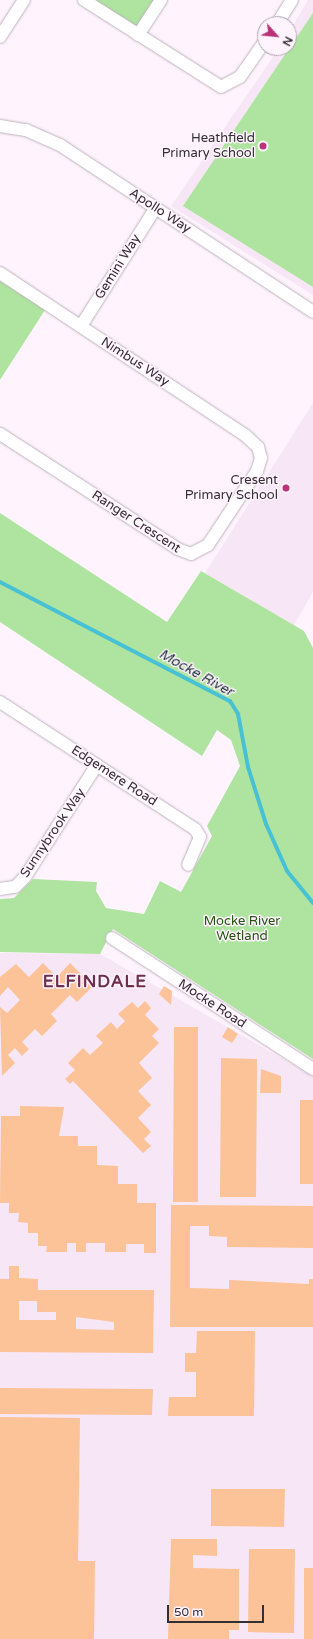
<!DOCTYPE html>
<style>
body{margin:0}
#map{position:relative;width:313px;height:1639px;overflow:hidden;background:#fff4fe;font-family:"Varela Round",sans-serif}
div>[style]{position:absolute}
.built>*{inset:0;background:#f7e6f6}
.green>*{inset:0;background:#aee49f}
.stream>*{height:4px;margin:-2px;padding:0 2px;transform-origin:2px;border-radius:2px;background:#48c1d4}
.building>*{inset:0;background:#fcc298}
.roads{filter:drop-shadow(0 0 1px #bdb3bc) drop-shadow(0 0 1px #bdb3bc)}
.minor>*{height:12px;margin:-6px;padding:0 6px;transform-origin:6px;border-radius:6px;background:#fff}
.dots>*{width:11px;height:11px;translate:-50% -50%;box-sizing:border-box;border:2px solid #fff4fe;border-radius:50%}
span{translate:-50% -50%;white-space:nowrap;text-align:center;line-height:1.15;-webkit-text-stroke:3px #fff4fe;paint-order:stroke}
.poi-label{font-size:13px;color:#332f33}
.right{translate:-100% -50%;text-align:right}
.street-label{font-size:13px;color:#332f33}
.park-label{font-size:13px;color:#245511}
.water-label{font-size:14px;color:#1c3235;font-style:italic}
.district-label{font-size:17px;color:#702e4d;font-weight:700;letter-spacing:1px}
.north{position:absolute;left:257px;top:16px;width:40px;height:40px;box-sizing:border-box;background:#fff4fe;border:1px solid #ada5ad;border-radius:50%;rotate:117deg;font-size:11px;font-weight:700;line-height:16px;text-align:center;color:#332f33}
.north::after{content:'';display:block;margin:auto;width:14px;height:18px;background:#b83377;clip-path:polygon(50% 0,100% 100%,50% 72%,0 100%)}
.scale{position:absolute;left:167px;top:1605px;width:97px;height:18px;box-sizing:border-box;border:2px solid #332f33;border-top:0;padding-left:5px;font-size:12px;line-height:14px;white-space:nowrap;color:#332f33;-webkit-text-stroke:3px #fff4fe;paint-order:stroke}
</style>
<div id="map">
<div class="built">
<div style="clip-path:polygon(308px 0,313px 0,313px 295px,171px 206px,279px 48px,289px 48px,289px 32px)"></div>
<div style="clip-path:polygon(313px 403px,313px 592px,294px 625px,205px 573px)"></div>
<div style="clip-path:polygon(0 953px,100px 954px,313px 1076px,313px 1639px,0 1639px)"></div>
</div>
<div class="green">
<div style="clip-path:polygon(84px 0,161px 0,138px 35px)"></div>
<div style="clip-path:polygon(313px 13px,313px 287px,183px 206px)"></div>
<div style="clip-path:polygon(0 281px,45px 310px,0 380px)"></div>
<div style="clip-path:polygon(0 513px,167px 622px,201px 571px,304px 631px,313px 648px,313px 1059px,113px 929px,100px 954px,0 952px,0 899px,14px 898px,33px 879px,97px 882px,96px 891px,106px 908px,144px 914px,160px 881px,181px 892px,212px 836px,207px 826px,240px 766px,231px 740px,217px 730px,202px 756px,0 622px)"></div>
</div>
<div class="stream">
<div style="left:0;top:582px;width:259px;rotate:27.4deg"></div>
<div style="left:230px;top:701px;width:15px;rotate:58deg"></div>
<div style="left:238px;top:714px;width:54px;rotate:79.3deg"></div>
<div style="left:248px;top:767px;width:60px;rotate:72.5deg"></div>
<div style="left:266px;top:824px;width:51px;rotate:65.9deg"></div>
<div style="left:287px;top:871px;width:41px;rotate:50.9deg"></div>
</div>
<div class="building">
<div style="clip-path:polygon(43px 963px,57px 977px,70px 963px,93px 986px,77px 1002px,70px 995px,51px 1014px,57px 1021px,42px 1036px,35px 1029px,22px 1042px,29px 1049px,22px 1056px,15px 1048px,8px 1055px,15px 1063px,2px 1076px,0 1007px,7px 1013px,20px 1000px,8px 987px,0 996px,0 977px,16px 964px,29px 977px)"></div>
<div style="clip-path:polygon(164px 986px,172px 991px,171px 1005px,159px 994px)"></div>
<div style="clip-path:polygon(145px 1001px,151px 1008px,145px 1015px,159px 1029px,152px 1036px,159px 1043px,139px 1063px,152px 1078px,138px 1091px,151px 1105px,138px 1118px,151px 1132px,144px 1139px,151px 1146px,143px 1153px,73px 1081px,70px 1084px,65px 1079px,75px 1070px,68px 1063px,83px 1048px,90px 1055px,103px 1043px,96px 1036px,111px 1022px,117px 1029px,125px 1021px,118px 1014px,132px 1002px,138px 1008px)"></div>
<div style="clip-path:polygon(174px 1027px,198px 1027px,198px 1202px,173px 1202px)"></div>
<div style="clip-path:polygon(228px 1027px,238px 1034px,232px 1043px,222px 1037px)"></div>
<div style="clip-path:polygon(221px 1058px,257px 1059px,256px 1197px,220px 1197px)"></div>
<div style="clip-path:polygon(261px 1069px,281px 1076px,281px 1093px,260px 1093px)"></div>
<div style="clip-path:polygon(300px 1100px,313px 1100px,313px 1184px,300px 1184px)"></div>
<div style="clip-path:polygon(20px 1106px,64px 1107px,59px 1136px,78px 1136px,78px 1146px,97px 1146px,97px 1165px,118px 1166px,118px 1184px,137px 1184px,137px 1203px,156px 1203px,156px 1253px,144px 1253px,144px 1244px,126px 1244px,126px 1252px,105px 1252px,105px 1243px,86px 1243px,86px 1252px,76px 1252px,76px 1243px,67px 1243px,67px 1252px,46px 1252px,47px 1246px,38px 1246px,38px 1233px,28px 1233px,28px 1223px,18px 1222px,19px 1213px,9px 1213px,9px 1203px,0 1203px,1px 1116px,20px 1116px)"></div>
<div style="clip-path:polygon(171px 1205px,313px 1206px,313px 1248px,227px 1247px,227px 1237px,209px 1236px,209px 1226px,190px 1226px,190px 1288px,229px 1289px,229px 1280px,309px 1284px,309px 1279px,313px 1279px,313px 1327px,170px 1327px)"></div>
<div style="clip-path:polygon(evenodd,9px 1266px,19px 1266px,19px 1278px,38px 1279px,38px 1290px,154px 1290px,153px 1353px,0 1352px,0 1279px,9px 1279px,9px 1266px,19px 1301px,37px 1301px,37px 1312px,56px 1312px,56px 1320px,19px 1320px,19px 1301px,9px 1266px,76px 1317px,114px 1322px,114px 1330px,76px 1329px,76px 1317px)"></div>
<div style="clip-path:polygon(197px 1331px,255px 1331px,254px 1416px,168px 1416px,169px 1397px,196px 1397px,196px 1372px,185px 1372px,185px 1353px,196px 1353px)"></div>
<div style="clip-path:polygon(0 1388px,153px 1389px,152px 1415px,0 1414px)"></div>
<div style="clip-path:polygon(0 1417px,80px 1418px,78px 1561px,95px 1561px,94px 1639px,0 1639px)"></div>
<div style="clip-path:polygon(211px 1489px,285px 1489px,284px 1527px,211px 1526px)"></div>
<div style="clip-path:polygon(171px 1539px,217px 1539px,217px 1556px,193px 1555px,193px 1568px,239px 1569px,239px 1630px,229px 1630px,229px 1639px,168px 1639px)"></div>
<div style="clip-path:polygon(249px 1549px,295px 1549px,294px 1633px,248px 1632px)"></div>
<div style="clip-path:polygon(304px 1568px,313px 1568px,313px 1639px,304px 1639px)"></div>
</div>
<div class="roads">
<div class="minor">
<div style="left:84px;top:0;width:162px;rotate:32.4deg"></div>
<div style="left:221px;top:87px;width:21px;rotate:-28deg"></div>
<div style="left:240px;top:77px;width:44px;rotate:-55.2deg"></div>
<div style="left:277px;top:24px;width:28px;rotate:-58deg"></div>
<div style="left:138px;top:35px;width:42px;rotate:-56.7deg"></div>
<div style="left:0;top:37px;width:44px;rotate:-57deg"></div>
<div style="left:0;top:126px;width:26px;rotate:9deg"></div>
<div style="left:26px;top:130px;width:37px;rotate:24deg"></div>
<div style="left:60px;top:145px;width:303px;rotate:33.4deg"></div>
<div style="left:0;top:273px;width:294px;rotate:33.5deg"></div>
<div style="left:245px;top:435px;width:18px;rotate:43deg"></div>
<div style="left:258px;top:447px;width:11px;rotate:75deg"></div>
<div style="left:261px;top:458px;width:14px;rotate:107deg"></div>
<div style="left:257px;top:471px;width:89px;rotate:123.5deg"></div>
<div style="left:208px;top:545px;width:19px;rotate:152deg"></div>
<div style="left:191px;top:554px;width:14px;rotate:-159deg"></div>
<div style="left:178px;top:549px;width:212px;rotate:-147.1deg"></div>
<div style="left:81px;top:326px;width:138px;rotate:-57.7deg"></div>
<div style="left:0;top:702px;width:233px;rotate:33.1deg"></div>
<div style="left:195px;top:829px;width:9px;rotate:58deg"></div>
<div style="left:200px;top:837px;width:30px;rotate:113deg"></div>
<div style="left:0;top:889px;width:15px;rotate:-8deg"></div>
<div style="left:15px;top:887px;width:14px;rotate:-45deg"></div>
<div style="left:25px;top:877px;width:133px;rotate:-57.3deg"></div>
<div style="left:112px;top:938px;width:240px;rotate:33.1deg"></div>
</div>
</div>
<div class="dots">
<div style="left:263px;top:146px;background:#b83377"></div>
<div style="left:286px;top:488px;background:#b83377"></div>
</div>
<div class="poi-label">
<span class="right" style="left:255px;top:146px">Heathfield<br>Primary School</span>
<span class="right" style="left:278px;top:488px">Cresent<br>Primary School</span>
</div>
<div class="street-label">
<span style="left:160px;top:211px;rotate:33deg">Apollo Way</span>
<span style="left:118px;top:267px;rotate:-58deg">Gemini Way</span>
<span style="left:135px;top:362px;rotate:33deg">Nimbus Way</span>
<span style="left:136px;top:522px;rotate:33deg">Ranger Crescent</span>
<span style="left:114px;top:776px;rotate:33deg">Edgemere Road</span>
<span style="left:53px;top:833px;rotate:-56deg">Sunnybrook Way</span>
<span style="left:212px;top:1004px;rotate:33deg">Mocke Road</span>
</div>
<div class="park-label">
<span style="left:242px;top:929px">Mocke River<br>Wetland</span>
</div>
<div class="water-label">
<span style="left:196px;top:673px;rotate:29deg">Mocke River</span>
</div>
<div class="district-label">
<span style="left:95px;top:982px">ELFINDALE</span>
</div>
<div class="north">N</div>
<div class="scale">50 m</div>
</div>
